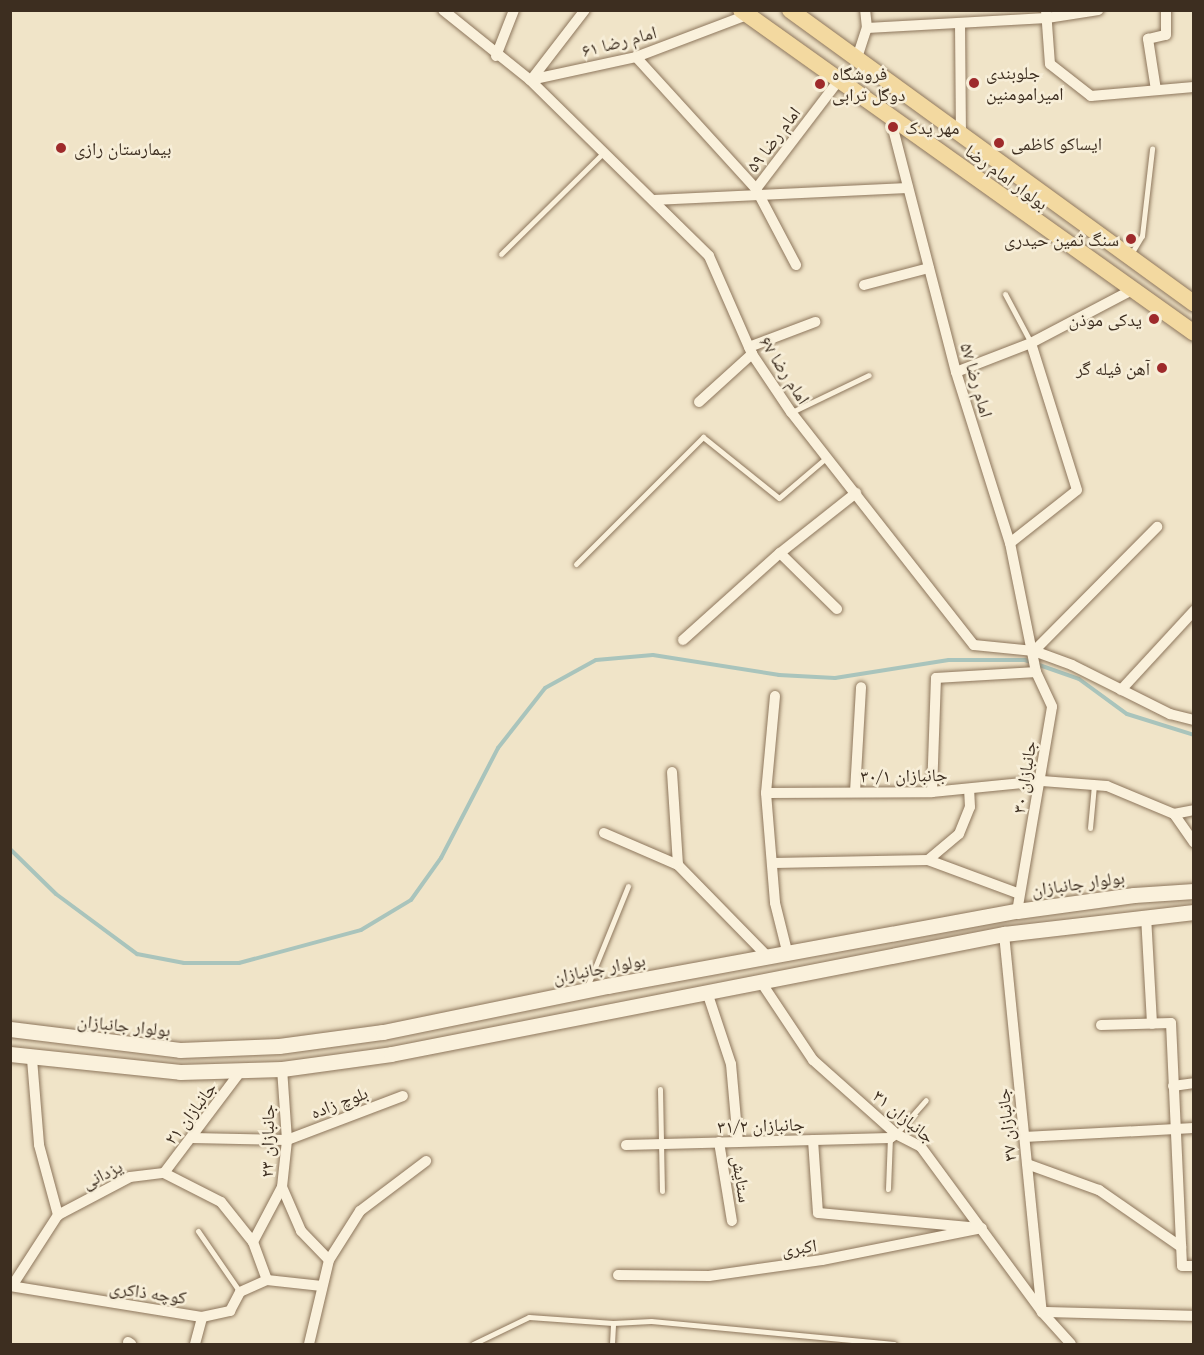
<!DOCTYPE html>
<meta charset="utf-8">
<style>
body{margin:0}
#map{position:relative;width:1204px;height:1355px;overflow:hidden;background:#f0e4c8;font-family:"PT Serif","Noto Naskh Arabic",serif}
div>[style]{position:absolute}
.stream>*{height:4px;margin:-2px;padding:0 2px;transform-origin:2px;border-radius:2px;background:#a9c4bc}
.roads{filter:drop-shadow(0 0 2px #8d765c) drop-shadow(0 0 2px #8d765c)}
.service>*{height:5px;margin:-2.5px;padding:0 2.5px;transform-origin:2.5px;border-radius:2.5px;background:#faf1dc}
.minor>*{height:10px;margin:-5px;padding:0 5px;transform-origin:5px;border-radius:5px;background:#faf1dc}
.secondary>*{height:15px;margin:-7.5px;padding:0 7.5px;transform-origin:7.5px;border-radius:7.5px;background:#faf1dc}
.primary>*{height:16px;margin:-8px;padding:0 8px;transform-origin:8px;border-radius:8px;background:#f3d9a0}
.dots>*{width:16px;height:16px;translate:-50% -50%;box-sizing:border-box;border:3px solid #f7eed8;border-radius:50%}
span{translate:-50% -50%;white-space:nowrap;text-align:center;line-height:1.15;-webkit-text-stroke:5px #f7eed8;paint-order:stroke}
.street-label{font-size:18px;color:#3d2e20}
.poi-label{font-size:18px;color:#3d2e20}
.left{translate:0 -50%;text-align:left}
.right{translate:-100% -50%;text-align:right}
.frame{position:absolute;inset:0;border:12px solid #3d2e20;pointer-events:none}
</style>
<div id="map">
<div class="stream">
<div style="left:10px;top:849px;width:64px;rotate:44.4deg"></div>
<div style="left:56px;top:894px;width:101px;rotate:36.5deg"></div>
<div style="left:137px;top:954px;width:48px;rotate:10.8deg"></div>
<div style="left:184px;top:963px;width:55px"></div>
<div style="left:239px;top:963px;width:126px;rotate:-15.1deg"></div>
<div style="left:361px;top:930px;width:58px;rotate:-31deg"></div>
<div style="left:411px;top:900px;width:52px;rotate:-54.5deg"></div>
<div style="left:441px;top:858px;width:124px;rotate:-62.6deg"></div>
<div style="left:498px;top:748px;width:76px;rotate:-51.9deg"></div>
<div style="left:545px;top:688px;width:58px;rotate:-28.8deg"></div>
<div style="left:596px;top:660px;width:57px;rotate:-5deg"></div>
<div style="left:653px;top:655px;width:128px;rotate:9deg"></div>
<div style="left:779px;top:675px;width:56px;rotate:3.1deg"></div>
<div style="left:835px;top:678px;width:115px;rotate:-9deg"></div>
<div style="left:949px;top:660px;width:76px"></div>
<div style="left:1025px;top:660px;width:57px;rotate:19.4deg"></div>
<div style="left:1079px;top:679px;width:59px;rotate:36.1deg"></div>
<div style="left:1127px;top:714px;width:70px;rotate:17.4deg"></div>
</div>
<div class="roads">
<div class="service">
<div style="left:501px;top:254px;width:145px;rotate:-44.7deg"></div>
<div style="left:1131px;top:254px;width:21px;rotate:-59deg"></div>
<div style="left:1142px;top:236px;width:88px;rotate:-83.4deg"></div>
<div style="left:1005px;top:294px;width:55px;rotate:62deg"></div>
<div style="left:792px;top:412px;width:85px;rotate:-25.7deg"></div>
<div style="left:576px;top:564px;width:180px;rotate:-45deg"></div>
<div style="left:703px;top:437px;width:97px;rotate:38.8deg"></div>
<div style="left:779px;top:498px;width:63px;rotate:-40.5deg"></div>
<div style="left:1090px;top:828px;width:43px;rotate:-84.7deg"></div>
<div style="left:587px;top:987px;width:109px;rotate:-67.9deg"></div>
<div style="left:660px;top:1089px;width:102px;rotate:88.9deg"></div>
<div style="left:896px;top:1134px;width:45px;rotate:-48.6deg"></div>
<div style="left:888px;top:1189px;width:51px;rotate:-87.8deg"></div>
<div style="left:198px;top:1231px;width:74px;rotate:55.5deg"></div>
<div style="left:473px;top:1344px;width:62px;rotate:-25.7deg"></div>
<div style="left:529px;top:1317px;width:84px;rotate:4.1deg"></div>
<div style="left:613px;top:1323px;width:38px;rotate:-3deg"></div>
<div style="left:651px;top:1321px;width:244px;rotate:5.4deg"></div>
<div style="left:612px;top:1344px;width:21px;rotate:-87deg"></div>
</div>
<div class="minor">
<div style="left:443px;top:10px;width:112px;rotate:38.8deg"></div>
<div style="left:530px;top:80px;width:251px;rotate:44.5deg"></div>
<div style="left:709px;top:256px;width:107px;rotate:66.3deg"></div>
<div style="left:752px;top:354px;width:70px;rotate:56.1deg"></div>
<div style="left:791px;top:412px;width:296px;rotate:51.9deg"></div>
<div style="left:974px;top:645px;width:60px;rotate:5.7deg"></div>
<div style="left:1034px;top:651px;width:40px;rotate:20.2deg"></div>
<div style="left:1072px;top:665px;width:110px;rotate:26.6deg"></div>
<div style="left:1170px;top:714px;width:25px;rotate:14deg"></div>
<div style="left:1046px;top:10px;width:54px;rotate:85.8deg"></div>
<div style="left:1050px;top:64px;width:52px;rotate:38deg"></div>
<div style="left:1091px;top:96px;width:103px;rotate:-5deg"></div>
<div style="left:960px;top:23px;width:113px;rotate:89.5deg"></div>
<div style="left:867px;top:28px;width:180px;rotate:-3.2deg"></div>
<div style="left:1047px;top:18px;width:52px;rotate:-8.9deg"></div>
<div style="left:496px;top:56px;width:49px;rotate:-68.6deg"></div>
<div style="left:636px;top:57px;width:178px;rotate:47.7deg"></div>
<div style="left:756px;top:189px;width:86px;rotate:62.2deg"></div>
<div style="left:856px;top:61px;width:35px;rotate:-72deg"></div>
<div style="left:867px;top:28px;width:18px;rotate:-96deg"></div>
<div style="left:530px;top:80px;width:108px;rotate:-12.2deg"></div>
<div style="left:636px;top:57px;width:119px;rotate:-20.7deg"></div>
<div style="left:531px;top:80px;width:88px;rotate:-52.4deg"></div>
<div style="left:1156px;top:90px;width:52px;rotate:-98.9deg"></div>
<div style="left:1148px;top:39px;width:18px;rotate:-13deg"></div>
<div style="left:1166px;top:35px;width:25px;rotate:-90deg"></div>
<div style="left:890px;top:117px;width:263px;rotate:75.5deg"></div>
<div style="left:956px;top:372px;width:179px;rotate:72.5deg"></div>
<div style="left:1010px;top:543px;width:132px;rotate:78.6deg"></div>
<div style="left:1036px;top:672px;width:38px;rotate:65deg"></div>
<div style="left:1052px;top:707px;width:207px;rotate:99.7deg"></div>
<div style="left:756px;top:189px;width:137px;rotate:-52.7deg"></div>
<div style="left:653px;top:200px;width:255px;rotate:-2.7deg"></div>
<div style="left:864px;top:285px;width:67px;rotate:-14.7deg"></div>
<div style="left:749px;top:347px;width:71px;rotate:-20.7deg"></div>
<div style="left:956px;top:372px;width:80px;rotate:-21.1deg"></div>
<div style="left:1031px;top:343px;width:114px;rotate:-27.7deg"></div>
<div style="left:699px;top:402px;width:72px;rotate:-42.2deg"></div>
<div style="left:1010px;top:543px;width:85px;rotate:-38.3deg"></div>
<div style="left:1077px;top:490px;width:154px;rotate:-107.4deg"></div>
<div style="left:780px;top:553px;width:80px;rotate:44.5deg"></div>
<div style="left:683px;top:640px;width:130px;rotate:-41.9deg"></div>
<div style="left:780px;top:553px;width:97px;rotate:-38.3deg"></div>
<div style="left:1034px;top:651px;width:175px;rotate:-45.2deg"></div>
<div style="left:1121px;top:690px;width:108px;rotate:-47.3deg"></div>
<div style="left:775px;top:696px;width:97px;rotate:95.3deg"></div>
<div style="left:766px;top:793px;width:110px;rotate:85.3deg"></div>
<div style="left:775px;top:903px;width:54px;rotate:76deg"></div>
<div style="left:672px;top:772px;width:93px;rotate:86.3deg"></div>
<div style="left:855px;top:792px;width:105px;rotate:-86.7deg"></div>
<div style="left:932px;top:792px;width:114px;rotate:-88deg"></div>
<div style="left:936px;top:678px;width:100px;rotate:-3.4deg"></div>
<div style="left:766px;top:793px;width:166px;rotate:-0.3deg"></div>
<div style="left:932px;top:792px;width:111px;rotate:-5.7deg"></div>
<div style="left:1042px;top:781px;width:65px;rotate:4.4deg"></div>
<div style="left:1107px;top:786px;width:73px;rotate:22.7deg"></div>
<div style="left:1174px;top:814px;width:20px;rotate:-11deg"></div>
<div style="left:1174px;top:814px;width:35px;rotate:55deg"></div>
<div style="left:604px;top:833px;width:81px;rotate:23.4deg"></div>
<div style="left:678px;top:865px;width:130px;rotate:45.6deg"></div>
<div style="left:928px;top:860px;width:40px;rotate:-40deg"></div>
<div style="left:959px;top:834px;width:29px;rotate:-68deg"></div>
<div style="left:970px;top:807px;width:17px;rotate:-93deg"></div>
<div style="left:774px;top:863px;width:154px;rotate:-1.1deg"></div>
<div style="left:928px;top:860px;width:95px;rotate:20.3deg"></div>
<div style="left:1146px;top:916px;width:108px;rotate:86.8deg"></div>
<div style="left:1004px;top:934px;width:380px;rotate:84.3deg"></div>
<div style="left:761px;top:982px;width:94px;rotate:56.3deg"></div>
<div style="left:813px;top:1060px;width:111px;rotate:41.7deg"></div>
<div style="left:896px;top:1134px;width:28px;rotate:27deg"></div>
<div style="left:921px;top:1147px;width:205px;rotate:53.7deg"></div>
<div style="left:1042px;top:1312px;width:43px;rotate:47.8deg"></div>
<div style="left:707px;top:992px;width:76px;rotate:71.6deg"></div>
<div style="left:731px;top:1064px;width:78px;rotate:84.9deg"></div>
<div style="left:1101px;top:1025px;width:70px;rotate:-1.6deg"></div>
<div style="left:1171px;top:1023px;width:243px;rotate:87.4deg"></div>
<div style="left:1182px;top:1266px;width:12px"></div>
<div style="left:32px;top:1059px;width:86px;rotate:85.3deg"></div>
<div style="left:39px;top:1145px;width:73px;rotate:74.8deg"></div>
<div style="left:1173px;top:1086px;width:21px;rotate:-8deg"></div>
<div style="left:1024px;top:1137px;width:170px;rotate:-3deg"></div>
<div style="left:192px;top:1138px;width:95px;rotate:1.2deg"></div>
<div style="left:287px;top:1140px;width:124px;rotate:-20.8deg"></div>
<div style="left:813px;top:1140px;width:73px;rotate:86.1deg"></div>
<div style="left:818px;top:1213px;width:152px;rotate:5.3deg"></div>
<div style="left:719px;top:1142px;width:80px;rotate:80.7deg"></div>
<div style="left:626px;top:1145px;width:264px;rotate:-1.5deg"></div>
<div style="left:890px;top:1138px;width:7px;rotate:-34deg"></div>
<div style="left:1027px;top:1164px;width:77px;rotate:19.9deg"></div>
<div style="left:1099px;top:1190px;width:100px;rotate:34.8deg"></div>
<div style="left:164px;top:1173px;width:64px;rotate:27deg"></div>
<div style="left:221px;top:1202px;width:51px;rotate:51.3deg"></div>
<div style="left:253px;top:1242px;width:40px;rotate:69.8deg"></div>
<div style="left:164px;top:1173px;width:128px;rotate:-53deg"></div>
<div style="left:282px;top:1187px;width:48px;rotate:66.6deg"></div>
<div style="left:301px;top:1231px;width:40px;rotate:46deg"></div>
<div style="left:253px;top:1242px;width:62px;rotate:-62.2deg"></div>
<div style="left:282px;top:1187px;width:47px;rotate:-83.9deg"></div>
<div style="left:287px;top:1140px;width:71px;rotate:-94deg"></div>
<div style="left:618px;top:1275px;width:91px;rotate:0.6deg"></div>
<div style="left:709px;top:1276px;width:114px;rotate:-8.1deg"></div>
<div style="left:822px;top:1260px;width:163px;rotate:-11.3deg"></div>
<div style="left:267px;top:1280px;width:55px;rotate:6.2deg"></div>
<div style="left:10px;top:1286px;width:194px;rotate:9.2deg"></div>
<div style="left:202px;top:1317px;width:29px;rotate:-12deg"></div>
<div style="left:230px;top:1311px;width:21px;rotate:-62deg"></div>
<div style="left:240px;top:1292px;width:30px;rotate:-24deg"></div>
<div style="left:12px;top:1286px;width:85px;rotate:-57.1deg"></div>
<div style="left:58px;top:1215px;width:81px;rotate:-27.8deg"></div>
<div style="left:130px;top:1177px;width:34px;rotate:-7deg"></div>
<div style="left:1042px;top:1312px;width:152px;rotate:1.5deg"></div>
<div style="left:128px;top:1342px;width:4px;rotate:34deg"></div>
<div style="left:195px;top:1344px;width:28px;rotate:-75deg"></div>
<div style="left:309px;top:1344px;width:86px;rotate:-76.6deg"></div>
<div style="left:329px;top:1260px;width:58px;rotate:-57.7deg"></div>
<div style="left:360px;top:1211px;width:83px;rotate:-37.1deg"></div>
</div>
<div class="secondary">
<div style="left:10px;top:1029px;width:171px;rotate:7deg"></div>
<div style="left:180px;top:1050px;width:99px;rotate:-2.3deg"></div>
<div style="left:279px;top:1046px;width:105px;rotate:-7.7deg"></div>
<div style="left:383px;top:1032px;width:229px;rotate:-11.6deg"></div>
<div style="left:607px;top:986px;width:417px;rotate:-10.4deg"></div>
<div style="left:1017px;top:911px;width:118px;rotate:-7.8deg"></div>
<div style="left:1134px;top:895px;width:60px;rotate:-3.8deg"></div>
<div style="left:10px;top:1054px;width:171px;rotate:6deg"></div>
<div style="left:180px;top:1072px;width:102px;rotate:-1.7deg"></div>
<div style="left:282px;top:1069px;width:110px;rotate:-7.8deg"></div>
<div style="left:391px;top:1054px;width:625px;rotate:-11.08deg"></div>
<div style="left:1004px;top:934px;width:191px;rotate:-6.6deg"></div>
</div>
<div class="primary">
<div style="left:741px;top:10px;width:556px;rotate:35.49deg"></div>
<div style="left:790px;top:10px;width:499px;rotate:36deg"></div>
</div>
</div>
<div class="dots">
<div style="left:974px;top:83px;background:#9e2a2b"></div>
<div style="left:820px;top:84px;background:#9e2a2b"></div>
<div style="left:893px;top:127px;background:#9e2a2b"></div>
<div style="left:999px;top:143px;background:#9e2a2b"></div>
<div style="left:61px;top:148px;background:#9e2a2b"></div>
<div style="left:1131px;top:239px;background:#9e2a2b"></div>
<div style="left:1154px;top:319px;background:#9e2a2b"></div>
<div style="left:1162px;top:368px;background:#9e2a2b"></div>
</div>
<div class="street-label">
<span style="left:619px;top:41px;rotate:-15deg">امام رضا ۶۱</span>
<span style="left:773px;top:139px;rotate:-53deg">امام رضا ۵۹</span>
<span style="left:1007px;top:177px;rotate:36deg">بولوار امام رضا</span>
<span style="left:785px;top:370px;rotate:57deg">امام رضا ۶۷</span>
<span style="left:977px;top:380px;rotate:74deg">امام رضا ۵۷</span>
<span style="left:904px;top:775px;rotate:-1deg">جانبازان ۳۰/۱</span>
<span style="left:1024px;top:777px;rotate:-81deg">جانبازان ۳۰</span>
<span style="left:1078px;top:883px;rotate:-8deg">بولوار جانبازان</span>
<span style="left:599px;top:968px;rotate:-11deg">بولوار جانبازان</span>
<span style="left:124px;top:1025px;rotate:6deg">بولوار جانبازان</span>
<span style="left:339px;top:1102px;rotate:-21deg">بلوچ زاده</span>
<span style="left:190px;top:1113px;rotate:-53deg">جانبازان ۲۱</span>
<span style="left:904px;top:1116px;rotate:39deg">جانبازان ۳۱</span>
<span style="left:761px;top:1125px;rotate:-2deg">جانبازان ۳۱/۲</span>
<span style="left:1006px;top:1125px;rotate:-96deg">جانبازان ۳۷</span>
<span style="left:267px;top:1141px;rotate:-89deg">جانبازان ۲۳</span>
<span style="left:102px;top:1174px;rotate:-26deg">یزدانی</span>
<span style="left:742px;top:1179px;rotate:81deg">ستایش</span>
<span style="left:799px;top:1247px;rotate:-8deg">اکبری</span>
<span style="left:148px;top:1292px;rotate:8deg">کوچه ذاکری</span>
</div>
<div class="poi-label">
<span class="left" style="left:986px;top:83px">جلوبندی<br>امیرامومنین</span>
<span class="left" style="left:832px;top:84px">فروشگاه<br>دوگل ترابی</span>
<span class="left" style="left:905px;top:127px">مهر یدک</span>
<span class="left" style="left:1011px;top:143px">ایساکو کاظمی</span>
<span class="left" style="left:74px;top:148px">بیمارستان رازی</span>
<span class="right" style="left:1119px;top:239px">سنگ ثمین حیدری</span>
<span class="right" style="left:1142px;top:319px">یدکی موذن</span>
<span class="right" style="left:1150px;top:368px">آهن فیله گر</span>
</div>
<div class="frame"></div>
</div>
